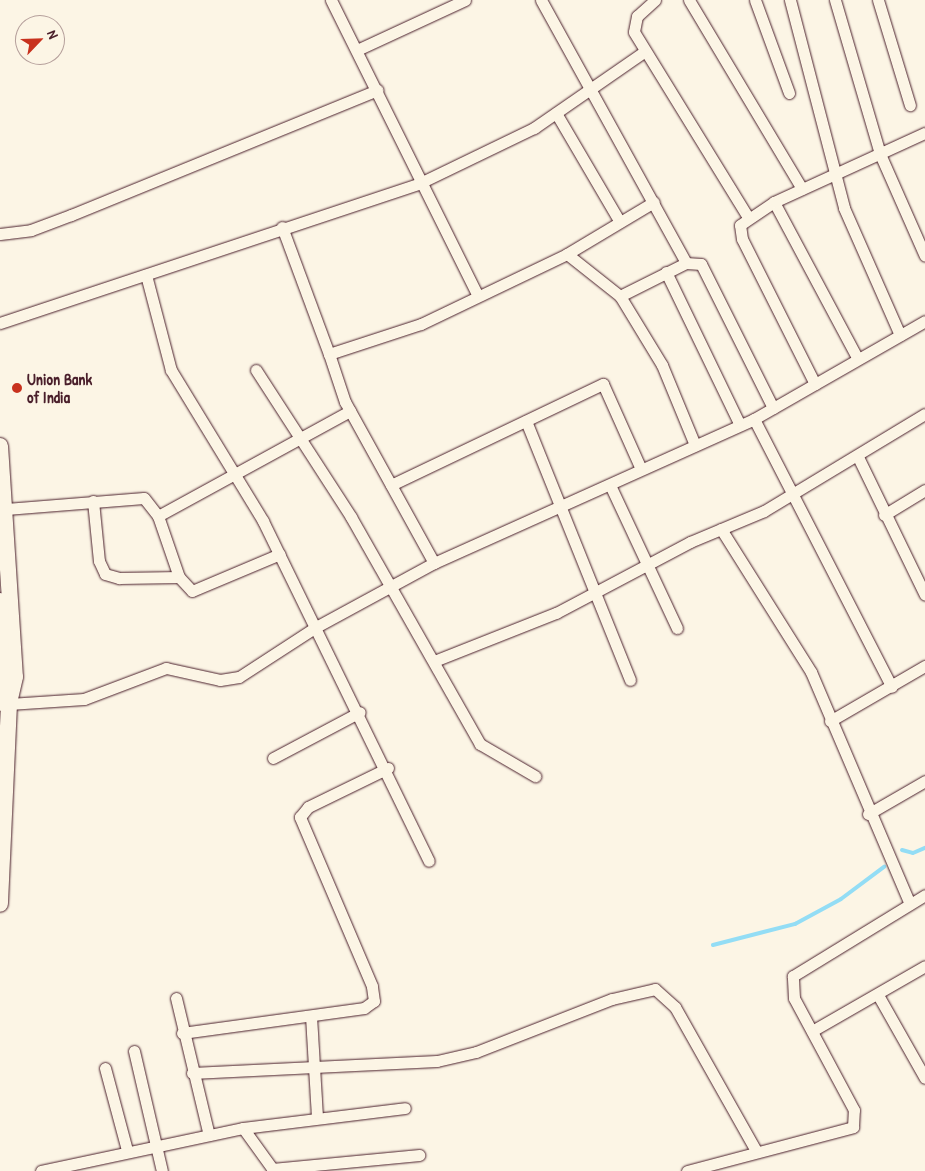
<!DOCTYPE html>
<style>
body{margin:0}
#map{position:relative;width:925px;height:1171px;overflow:hidden;background:#fcf5e5;font-family:"Patrick Hand",sans-serif}
div>[style]{position:absolute}
.stream>*{height:4px;margin:-2px;padding:0 2px;transform-origin:2px;border-radius:2px;background:#93ddf5}
.roads{filter:drop-shadow(0 0 1px #4a1f2b) drop-shadow(0 0 1px #4a1f2b)}
.street>*{height:11px;margin:-5.5px;padding:0 5.5px;transform-origin:5.5px;border-radius:5.5px;background:#fcf5e5}
.secondary>*{height:16px;margin:-8px;padding:0 8px;transform-origin:8px;border-radius:8px;background:#fcf5e5}
.dots>*{width:14px;height:14px;translate:-50% -50%;box-sizing:border-box;border:2px solid #fcf5e5;border-radius:50%}
span{translate:-50% -50%;white-space:nowrap;text-align:center;line-height:1.15;-webkit-text-stroke:4px #fcf5e5;paint-order:stroke}
.poi-label{font-size:16px;color:#4a1f2b;font-weight:700}
.left{translate:0 -50%;text-align:left}
.north{position:absolute;left:15px;top:15px;width:50px;height:50px;box-sizing:border-box;background:#fcf5e5;border:1px solid #b59f9b;border-radius:50%;rotate:66deg;font-size:14px;font-weight:700;line-height:20px;text-align:center;color:#4a1f2b}
.north::after{content:'';display:block;margin:auto;width:18px;height:22px;background:#c8321e;clip-path:polygon(50% 0,100% 100%,50% 72%,0 100%)}
</style>
<div id="map">
<div class="stream">
<div style="left:902px;top:850px;width:11px;rotate:15deg"></div>
<div style="left:913px;top:853px;width:13px;rotate:-23deg"></div>
<div style="left:713px;top:945px;width:85px;rotate:-14.4deg"></div>
<div style="left:795px;top:924px;width:52px;rotate:-28.5deg"></div>
<div style="left:841px;top:899px;width:54px;rotate:-36.7deg"></div>
</div>
<div class="roads">
<div class="street">
<div style="left:331px;top:0;width:330px;rotate:63.6deg"></div>
<div style="left:541px;top:0;width:300px;rotate:61.1deg"></div>
<div style="left:655px;top:0;width:24px;rotate:138deg"></div>
<div style="left:637px;top:16px;width:16px;rotate:101deg"></div>
<div style="left:634px;top:32px;width:216px;rotate:58.4deg"></div>
<div style="left:689px;top:0;width:220px;rotate:59.1deg"></div>
<div style="left:755px;top:0;width:99px;rotate:69.9deg"></div>
<div style="left:790px;top:0;width:215px;rotate:75.4deg"></div>
<div style="left:844px;top:208px;width:139px;rotate:66.2deg"></div>
<div style="left:835px;top:0;width:160px;rotate:73.7deg"></div>
<div style="left:880px;top:154px;width:111px;rotate:66.2deg"></div>
<div style="left:878px;top:0;width:110px;rotate:73.1deg"></div>
<div style="left:357px;top:50px;width:119px;rotate:-24.8deg"></div>
<div style="left:556px;top:113px;width:126px;rotate:59.6deg"></div>
<div style="left:774px;top:202px;width:178px;rotate:61.9deg"></div>
<div style="left:282px;top:227px;width:135px;rotate:69.7deg"></div>
<div style="left:0;top:234px;width:31px;rotate:-7deg"></div>
<div style="left:31px;top:230px;width:43px;rotate:-20.6deg"></div>
<div style="left:71px;top:215px;width:331px;rotate:-22.2deg"></div>
<div style="left:567px;top:254px;width:68px;rotate:38.4deg"></div>
<div style="left:620px;top:296px;width:81px;rotate:58.7deg"></div>
<div style="left:662px;top:365px;width:87px;rotate:67.6deg"></div>
<div style="left:666px;top:272px;width:170px;rotate:64.2deg"></div>
<div style="left:146px;top:275px;width:98px;rotate:75.3deg"></div>
<div style="left:171px;top:370px;width:177px;rotate:58.6deg"></div>
<div style="left:263px;top:521px;width:378px;rotate:64deg"></div>
<div style="left:620px;top:296px;width:74px;rotate:-26.6deg"></div>
<div style="left:686px;top:263px;width:15px;rotate:4deg"></div>
<div style="left:701px;top:264px;width:161px;rotate:63.4deg"></div>
<div style="left:0;top:323px;width:443px;rotate:-18.4deg"></div>
<div style="left:420px;top:183px;width:127px;rotate:-25.8deg"></div>
<div style="left:534px;top:128px;width:135px;rotate:-34.7deg"></div>
<div style="left:256px;top:370px;width:175px;rotate:57.1deg"></div>
<div style="left:351px;top:517px;width:261px;rotate:60.4deg"></div>
<div style="left:480px;top:744px;width:64px;rotate:30.2deg"></div>
<div style="left:815px;top:384px;width:162px;rotate:-116.7deg"></div>
<div style="left:742px;top:239px;width:14px;rotate:-98deg"></div>
<div style="left:740px;top:225px;width:41px;rotate:-34.1deg"></div>
<div style="left:774px;top:202px;width:166px;rotate:-24.6deg"></div>
<div style="left:754px;top:419px;width:301px;rotate:62.8deg"></div>
<div style="left:526px;top:421px;width:279px;rotate:68.1deg"></div>
<div style="left:858px;top:457px;width:153px;rotate:64.1deg"></div>
<div style="left:391px;top:485px;width:235px;rotate:-25.5deg"></div>
<div style="left:603px;top:384px;width:93px;rotate:65.9deg"></div>
<div style="left:610px;top:485px;width:158px;rotate:64.9deg"></div>
<div style="left:93px;top:501px;width:60px;rotate:84.3deg"></div>
<div style="left:99px;top:561px;width:14px;rotate:65deg"></div>
<div style="left:105px;top:574px;width:15px;rotate:16deg"></div>
<div style="left:119px;top:578px;width:60px;rotate:-1deg"></div>
<div style="left:6px;top:509px;width:138px;rotate:-4.6deg"></div>
<div style="left:144px;top:498px;width:23px;rotate:52deg"></div>
<div style="left:158px;top:516px;width:65px;rotate:71deg"></div>
<div style="left:179px;top:577px;width:19px;rotate:47deg"></div>
<div style="left:192px;top:591px;width:95px;rotate:-22.8deg"></div>
<div style="left:884px;top:515px;width:48px;rotate:-31.4deg"></div>
<div style="left:158px;top:516px;width:219px;rotate:-28.7deg"></div>
<div style="left:721px;top:529px;width:169px;rotate:57.8deg"></div>
<div style="left:811px;top:672px;width:252px;rotate:66.9deg"></div>
<div style="left:434px;top:563px;width:184px;rotate:-118.9deg"></div>
<div style="left:345px;top:402px;width:51px;rotate:-108.4deg"></div>
<div style="left:329px;top:354px;width:97px;rotate:-18.1deg"></div>
<div style="left:421px;top:324px;width:162px;rotate:-25.6deg"></div>
<div style="left:567px;top:254px;width:101px;rotate:-30.9deg"></div>
<div style="left:434px;top:661px;width:131px;rotate:-21.5deg"></div>
<div style="left:556px;top:613px;width:152px;rotate:-27.9deg"></div>
<div style="left:690px;top:542px;width:80px;rotate:-22.7deg"></div>
<div style="left:764px;top:511px;width:188px;rotate:-31.1deg"></div>
<div style="left:9px;top:704px;width:75px;rotate:-3.8deg"></div>
<div style="left:84px;top:699px;width:88px;rotate:-20.7deg"></div>
<div style="left:166px;top:668px;width:55px;rotate:12.5deg"></div>
<div style="left:220px;top:680px;width:19px;rotate:-9deg"></div>
<div style="left:239px;top:677px;width:92px;rotate:-33deg"></div>
<div style="left:316px;top:627px;width:134px;rotate:-28.5deg"></div>
<div style="left:434px;top:563px;width:351px;rotate:-24.2deg"></div>
<div style="left:754px;top:419px;width:197px;rotate:-29.8deg"></div>
<div style="left:830px;top:721px;width:110px;rotate:-30.1deg"></div>
<div style="left:273px;top:758px;width:98px;rotate:-27.9deg"></div>
<div style="left:868px;top:814px;width:66px;rotate:-30.1deg"></div>
<div style="left:878px;top:995px;width:95px;rotate:60.5deg"></div>
<div style="left:176px;top:998px;width:141px;rotate:76.5deg"></div>
<div style="left:311px;top:1016px;width:101px;rotate:86.6deg"></div>
<div style="left:812px;top:1031px;width:130px;rotate:-29.9deg"></div>
<div style="left:182px;top:1033px;width:184px;rotate:-7.8deg"></div>
<div style="left:364px;top:1008px;width:12px;rotate:-35deg"></div>
<div style="left:374px;top:1001px;width:15px;rotate:-98deg"></div>
<div style="left:372px;top:986px;width:184px;rotate:-113.1deg"></div>
<div style="left:300px;top:817px;width:13px;rotate:-51deg"></div>
<div style="left:308px;top:807px;width:89px;rotate:-26deg"></div>
<div style="left:134px;top:1051px;width:123px;rotate:76.9deg"></div>
<div style="left:105px;top:1068px;width:85px;rotate:75deg"></div>
<div style="left:192px;top:1073px;width:245px;rotate:-2.8deg"></div>
<div style="left:437px;top:1061px;width:40px;rotate:-13deg"></div>
<div style="left:476px;top:1052px;width:146px;rotate:-21.3deg"></div>
<div style="left:612px;top:999px;width:44px;rotate:-13.1deg"></div>
<div style="left:655px;top:989px;width:27px;rotate:42deg"></div>
<div style="left:675px;top:1007px;width:165px;rotate:60.6deg"></div>
<div style="left:243px;top:1128px;width:53px;rotate:54.2deg"></div>
<div style="left:272px;top:1169px;width:148px;rotate:-5.4deg"></div>
<div style="left:41px;top:1171px;width:207px;rotate:-12deg"></div>
<div style="left:243px;top:1128px;width:163px;rotate:-7deg"></div>
<div style="left:687px;top:1171px;width:172px;rotate:-14.8deg"></div>
<div style="left:853px;top:1127px;width:17px;rotate:-87deg"></div>
<div style="left:854px;top:1110px;width:127px;rotate:-118.2deg"></div>
<div style="left:794px;top:998px;width:22px;rotate:-93deg"></div>
<div style="left:793px;top:976px;width:155px;rotate:-31.5deg"></div>
</div>
<div class="secondary">
<div style="left:0;top:446px;width:231px;rotate:86.3deg"></div>
<div style="left:15px;top:677px;width:28px;rotate:103deg"></div>
<div style="left:9px;top:704px;width:200px;rotate:92.6deg"></div>
<div style="left:0;top:601px;width:102px;rotate:88.9deg"></div>
</div>
</div>
<div class="dots">
<div style="left:17px;top:388px;background:#c8321e"></div>
</div>
<div class="poi-label">
<span class="left" style="left:27px;top:388px">Union Bank<br>of India</span>
</div>
<div class="north">N</div>
</div>
